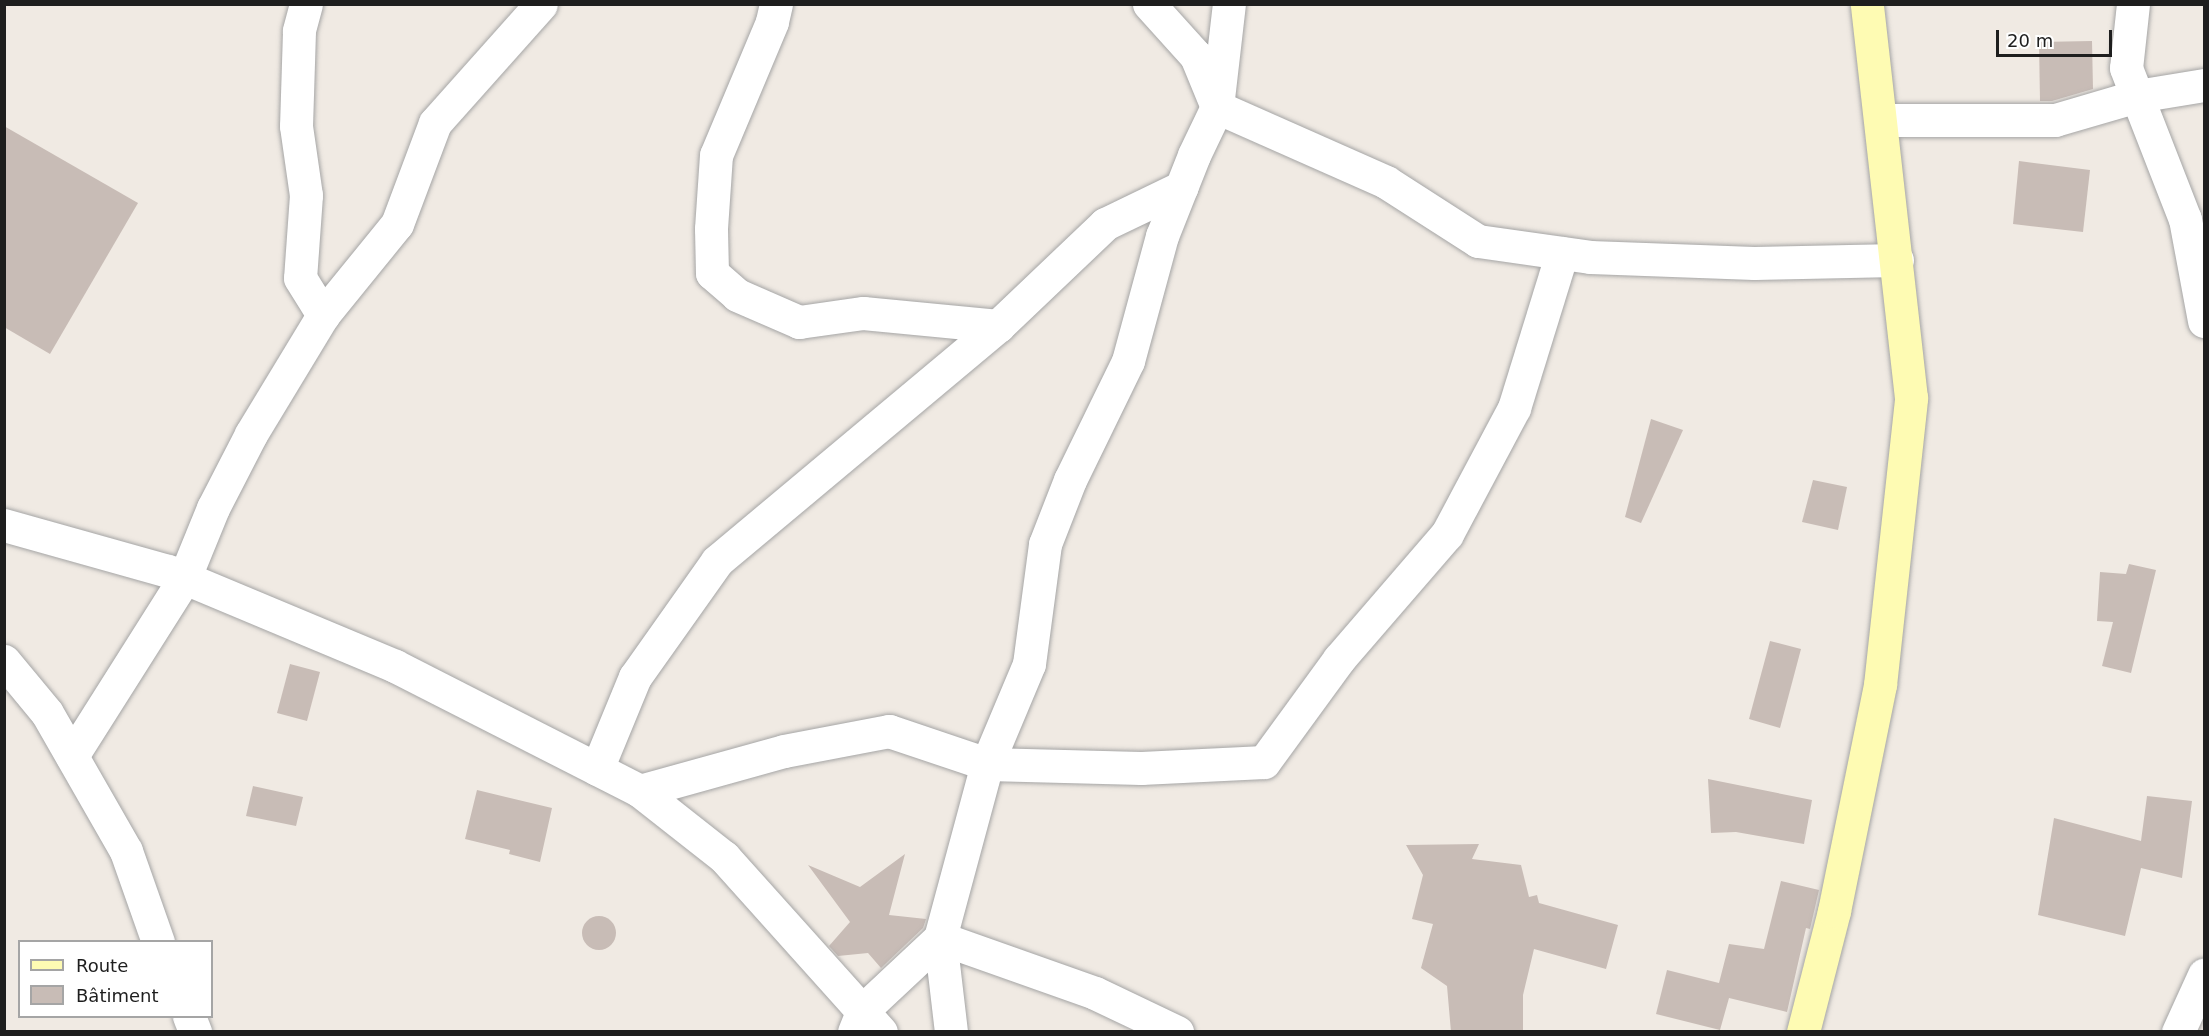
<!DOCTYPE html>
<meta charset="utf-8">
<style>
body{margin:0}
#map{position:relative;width:2209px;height:1036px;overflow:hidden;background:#f0eae3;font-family:"DejaVu Sans",sans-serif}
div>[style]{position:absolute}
.building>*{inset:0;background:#c8bcb6}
.round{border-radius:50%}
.roads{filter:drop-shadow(0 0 2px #a5a5a5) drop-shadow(0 0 2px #a5a5a5)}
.street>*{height:33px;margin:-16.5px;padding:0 16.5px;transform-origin:16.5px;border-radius:16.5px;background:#fff}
.secondary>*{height:33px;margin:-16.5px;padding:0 16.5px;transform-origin:16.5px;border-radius:16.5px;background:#fefbb3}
span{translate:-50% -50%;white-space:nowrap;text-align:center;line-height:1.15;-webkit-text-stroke:4.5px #fff;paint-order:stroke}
.frame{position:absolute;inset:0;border:6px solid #1e1e1e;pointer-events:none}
.legend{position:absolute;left:18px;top:940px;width:195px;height:78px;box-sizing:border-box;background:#fff;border:2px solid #a5a5a5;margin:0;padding:8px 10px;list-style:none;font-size:18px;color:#1e1e1e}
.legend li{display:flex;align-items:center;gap:12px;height:30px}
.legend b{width:30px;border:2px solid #a5a5a5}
.scale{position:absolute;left:1996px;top:30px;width:116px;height:27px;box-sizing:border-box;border:3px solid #1e1e1e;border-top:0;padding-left:8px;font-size:18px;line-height:21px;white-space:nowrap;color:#1e1e1e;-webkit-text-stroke:4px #fff;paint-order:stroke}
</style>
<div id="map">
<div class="building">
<div style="clip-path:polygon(2092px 41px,2093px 89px,2052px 101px,2040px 101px,2039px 42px)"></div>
<div style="clip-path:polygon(4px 126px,138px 203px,50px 354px,4px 327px)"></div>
<div style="clip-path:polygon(2019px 161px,2090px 170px,2083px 232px,2013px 224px)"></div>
<div style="clip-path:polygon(1651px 419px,1683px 430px,1641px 523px,1625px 517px)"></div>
<div style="clip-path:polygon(1813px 480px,1847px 487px,1838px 530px,1802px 522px)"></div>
<div style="clip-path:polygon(2129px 564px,2156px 570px,2131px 673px,2102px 666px,2113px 622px,2097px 621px,2100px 572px,2126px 574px)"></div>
<div style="clip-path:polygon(1770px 641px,1801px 649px,1780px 728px,1749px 719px)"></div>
<div style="clip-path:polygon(290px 664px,320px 672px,307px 721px,277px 713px)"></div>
<div style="clip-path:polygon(1708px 779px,1812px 800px,1804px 844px,1736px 832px,1711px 833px)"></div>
<div style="clip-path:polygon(253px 786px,303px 797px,296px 826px,246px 816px)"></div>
<div style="clip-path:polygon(477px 790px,552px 808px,540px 862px,509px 854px,510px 850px,465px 839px)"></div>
<div style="clip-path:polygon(2147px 796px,2192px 801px,2182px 878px,2141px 868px,2125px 936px,2038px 915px,2054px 818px,2141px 841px)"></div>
<div style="clip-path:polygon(1479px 844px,1472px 859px,1521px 865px,1529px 897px,1537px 895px,1539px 903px,1618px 925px,1606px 969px,1534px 949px,1523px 995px,1523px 1032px,1451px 1032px,1447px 986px,1421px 968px,1433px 924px,1412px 919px,1423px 875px,1406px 845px)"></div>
<div style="clip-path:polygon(905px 854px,889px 915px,926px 919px,923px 928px,881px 968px,868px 953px,838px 956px,829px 946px,850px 922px,808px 865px,860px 887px)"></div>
<div style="clip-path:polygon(1781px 881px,1819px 890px,1810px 929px,1806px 928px,1787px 1012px,1729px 998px,1720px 1030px,1656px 1014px,1667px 970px,1719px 983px,1729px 944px,1764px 949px)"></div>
<div class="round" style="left:582px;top:916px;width:34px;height:34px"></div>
</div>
<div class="roads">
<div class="street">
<div style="left:306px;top:4px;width:28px;rotate:105deg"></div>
<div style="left:299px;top:31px;width:95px;rotate:91.8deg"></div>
<div style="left:296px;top:126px;width:70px;rotate:81.8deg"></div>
<div style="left:306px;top:195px;width:83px;rotate:94.1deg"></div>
<div style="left:300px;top:278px;width:44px;rotate:58.1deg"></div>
<div style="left:323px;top:315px;width:117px;rotate:-50.9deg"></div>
<div style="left:397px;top:224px;width:108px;rotate:-69.4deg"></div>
<div style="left:435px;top:123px;width:159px;rotate:-48.3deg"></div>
<div style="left:776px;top:4px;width:18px;rotate:103deg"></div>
<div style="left:772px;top:22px;width:144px;rotate:112.8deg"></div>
<div style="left:716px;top:155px;width:74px;rotate:93.9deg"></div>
<div style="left:711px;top:229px;width:44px;rotate:88.7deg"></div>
<div style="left:712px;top:273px;width:33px;rotate:41deg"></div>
<div style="left:737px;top:295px;width:68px;rotate:23.5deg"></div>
<div style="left:799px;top:322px;width:65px;rotate:-8deg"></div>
<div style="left:863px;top:313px;width:136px;rotate:5.5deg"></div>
<div style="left:1149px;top:4px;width:70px;rotate:47.9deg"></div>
<div style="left:1196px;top:56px;width:55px;rotate:67.6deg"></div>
<div style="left:1217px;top:107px;width:185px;rotate:23.9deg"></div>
<div style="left:1386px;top:182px;width:109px;rotate:32.7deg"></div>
<div style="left:1478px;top:241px;width:113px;rotate:8.1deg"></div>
<div style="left:1590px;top:257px;width:164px;rotate:2.1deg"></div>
<div style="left:1754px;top:263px;width:143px;rotate:-1.2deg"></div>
<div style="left:2133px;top:4px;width:64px;rotate:96.2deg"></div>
<div style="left:2126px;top:68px;width:162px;rotate:68.7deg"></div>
<div style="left:2185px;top:219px;width:104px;rotate:79.4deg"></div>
<div style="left:1881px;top:120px;width:174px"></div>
<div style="left:2055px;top:120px;width:85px;rotate:-16.3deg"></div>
<div style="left:2137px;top:96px;width:68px;rotate:-9.3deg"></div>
<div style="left:4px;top:525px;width:170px;rotate:15.7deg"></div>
<div style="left:168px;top:571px;width:246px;rotate:22.7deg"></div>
<div style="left:395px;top:666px;width:275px;rotate:27deg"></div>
<div style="left:640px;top:791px;width:107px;rotate:38.2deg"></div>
<div style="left:724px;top:857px;width:235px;rotate:48.1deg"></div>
<div style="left:4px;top:661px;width:67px;rotate:50.4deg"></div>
<div style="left:47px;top:713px;width:159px;rotate:60.2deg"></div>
<div style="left:126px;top:851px;width:96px;rotate:70.6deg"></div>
<div style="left:72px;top:756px;width:209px;rotate:-57.7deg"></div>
<div style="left:184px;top:579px;width:77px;rotate:-67.8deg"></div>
<div style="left:213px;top:508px;width:83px;rotate:-62.8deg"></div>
<div style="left:251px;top:434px;width:139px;rotate:-58.8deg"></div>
<div style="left:597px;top:769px;width:100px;rotate:-67.6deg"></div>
<div style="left:635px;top:677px;width:142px;rotate:-54.7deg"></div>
<div style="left:717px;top:561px;width:366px;rotate:-39.9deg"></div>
<div style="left:998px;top:326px;width:148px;rotate:-43.6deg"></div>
<div style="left:1105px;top:224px;width:85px;rotate:-25.7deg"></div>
<div style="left:640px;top:791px;width:149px;rotate:-15.5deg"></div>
<div style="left:784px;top:751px;width:107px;rotate:-10.8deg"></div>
<div style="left:889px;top:731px;width:103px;rotate:18.6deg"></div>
<div style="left:987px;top:764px;width:154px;rotate:1.5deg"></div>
<div style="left:1141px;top:768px;width:123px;rotate:-2.8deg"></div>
<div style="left:1264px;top:762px;width:127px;rotate:-53.9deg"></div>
<div style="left:1339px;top:659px;width:165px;rotate:-49.2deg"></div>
<div style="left:1447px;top:534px;width:143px;rotate:-62deg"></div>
<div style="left:1514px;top:408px;width:162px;rotate:-72.8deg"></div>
<div style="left:189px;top:1016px;width:17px;rotate:69deg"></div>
<div style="left:854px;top:1032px;width:24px;rotate:-68deg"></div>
<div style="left:863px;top:1010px;width:105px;rotate:-43.1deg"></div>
<div style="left:940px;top:938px;width:180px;rotate:-74.9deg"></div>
<div style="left:987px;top:764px;width:108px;rotate:-67.2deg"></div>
<div style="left:1029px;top:664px;width:121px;rotate:-82.4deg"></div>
<div style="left:1045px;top:544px;width:69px;rotate:-68.7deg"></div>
<div style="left:1070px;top:480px;width:132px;rotate:-64deg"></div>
<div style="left:1128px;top:361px;width:130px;rotate:-74.8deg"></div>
<div style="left:1162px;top:236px;width:87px;rotate:-68.4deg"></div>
<div style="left:1194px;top:155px;width:53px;rotate:-64.4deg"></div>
<div style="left:1217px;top:107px;width:104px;rotate:-83.4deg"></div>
<div style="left:951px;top:1032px;width:95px;rotate:-96.7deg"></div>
<div style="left:940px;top:938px;width:164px;rotate:19.5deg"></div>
<div style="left:1095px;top:993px;width:91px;rotate:25.4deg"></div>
<div style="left:2178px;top:1032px;width:63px;rotate:-65.5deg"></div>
</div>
<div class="secondary">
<div style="left:1803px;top:1032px;width:125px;rotate:-75.6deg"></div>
<div style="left:1834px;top:911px;width:231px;rotate:-78.5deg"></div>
<div style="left:1880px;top:685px;width:289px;rotate:-83.8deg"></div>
<div style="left:1911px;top:398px;width:396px;rotate:-96.4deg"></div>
</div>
</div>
<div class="frame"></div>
<ul class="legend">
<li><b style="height:8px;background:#fefbb3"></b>Route</li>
<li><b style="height:16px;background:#c8bcb6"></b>Bâtiment</li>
</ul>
<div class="scale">20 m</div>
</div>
